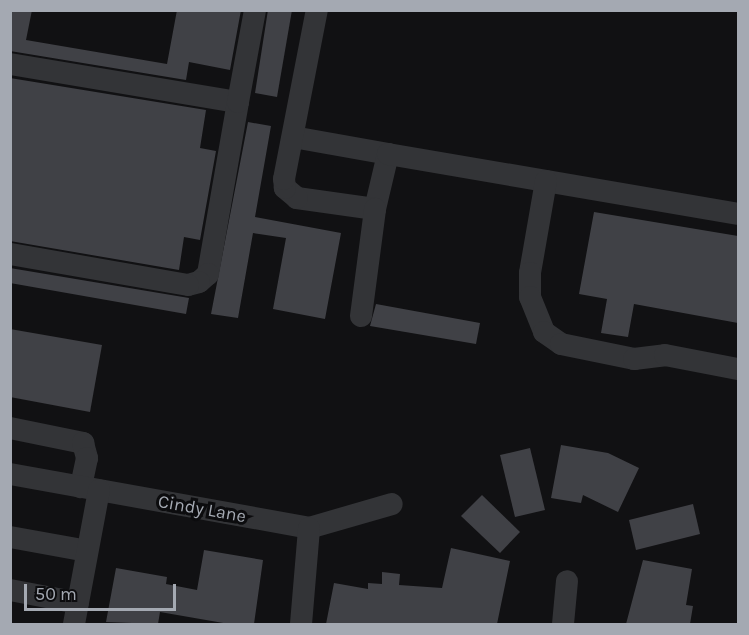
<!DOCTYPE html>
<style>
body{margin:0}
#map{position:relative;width:749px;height:635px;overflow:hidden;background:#111113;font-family:Karla,sans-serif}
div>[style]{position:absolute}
.building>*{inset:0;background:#404146}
.minor>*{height:22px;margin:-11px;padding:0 11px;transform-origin:11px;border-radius:11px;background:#333437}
span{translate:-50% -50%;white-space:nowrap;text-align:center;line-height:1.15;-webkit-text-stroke:6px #0c0c0e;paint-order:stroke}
.street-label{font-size:18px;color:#a4a9b2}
.frame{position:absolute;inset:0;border:12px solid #a4a9b2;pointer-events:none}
.scale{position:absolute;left:24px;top:584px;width:152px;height:27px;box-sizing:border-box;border:3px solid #a4a9b2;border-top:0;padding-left:8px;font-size:18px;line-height:21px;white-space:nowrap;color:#a4a9b2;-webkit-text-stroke:4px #0c0c0e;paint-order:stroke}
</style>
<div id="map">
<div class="building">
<div style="clip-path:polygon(10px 10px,32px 10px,26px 40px,167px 64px,177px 10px,241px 10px,230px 70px,189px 62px,186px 80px,10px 51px)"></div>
<div style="clip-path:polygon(268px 10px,292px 10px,277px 97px,255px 93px)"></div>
<div style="clip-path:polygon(10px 78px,206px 110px,200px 148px,216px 151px,200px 240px,184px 237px,179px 270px,10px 241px)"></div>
<div style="clip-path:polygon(248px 122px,271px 126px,255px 217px,341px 233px,325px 319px,273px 309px,286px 238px,253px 233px,238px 318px,211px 314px)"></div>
<div style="clip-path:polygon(594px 212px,738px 236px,738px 323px,634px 304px,628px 337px,601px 333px,607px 299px,579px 294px)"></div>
<div style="clip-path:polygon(10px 268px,189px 298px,186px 314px,10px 283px)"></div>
<div style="clip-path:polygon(376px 304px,480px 323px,476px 344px,370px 326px)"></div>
<div style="clip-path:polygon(10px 329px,102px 345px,90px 412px,10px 397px)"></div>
<div style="clip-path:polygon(561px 445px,608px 453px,639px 468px,618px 512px,583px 495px,581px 503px,551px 498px)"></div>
<div style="clip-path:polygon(530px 448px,545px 510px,515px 517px,500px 455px)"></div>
<div style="clip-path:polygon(482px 495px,520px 532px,500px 553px,461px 516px)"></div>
<div style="clip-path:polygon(693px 504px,700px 534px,636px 550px,629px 520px)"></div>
<div style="clip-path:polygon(451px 548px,510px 561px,497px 624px,326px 624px,334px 583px,368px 589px,368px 583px,382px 584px,382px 572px,400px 574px,399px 585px,442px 588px)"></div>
<div style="clip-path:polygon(204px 550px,263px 560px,254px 624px,229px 624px,160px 612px,158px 624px,106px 622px,116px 568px,167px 577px,166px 584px,197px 590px)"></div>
<div style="clip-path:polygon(643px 560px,692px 569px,686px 605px,693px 606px,690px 624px,626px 624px)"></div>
</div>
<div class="minor">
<div style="left:10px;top:64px;width:231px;rotate:9.5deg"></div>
<div style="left:238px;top:102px;width:175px;rotate:99.9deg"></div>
<div style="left:208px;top:274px;width:12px;rotate:138deg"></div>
<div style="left:199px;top:282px;width:11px;rotate:165deg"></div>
<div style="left:188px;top:285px;width:181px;rotate:-170.1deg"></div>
<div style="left:238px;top:102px;width:94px;rotate:-79.5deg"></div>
<div style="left:293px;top:137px;width:97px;rotate:10.1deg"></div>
<div style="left:388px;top:154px;width:57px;rotate:103.3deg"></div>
<div style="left:375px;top:209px;width:79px;rotate:-172deg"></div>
<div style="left:297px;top:198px;width:16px;rotate:-140deg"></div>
<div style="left:285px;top:188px;width:9px;rotate:-96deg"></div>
<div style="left:284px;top:179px;width:172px;rotate:-79deg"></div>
<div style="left:388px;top:154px;width:355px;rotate:9.7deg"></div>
<div style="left:546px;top:181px;width:93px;rotate:99.9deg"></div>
<div style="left:530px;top:273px;width:24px;rotate:90deg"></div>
<div style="left:530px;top:297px;width:38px;rotate:68deg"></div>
<div style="left:544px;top:332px;width:21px;rotate:35deg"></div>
<div style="left:561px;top:344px;width:75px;rotate:11.6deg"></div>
<div style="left:634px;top:359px;width:31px;rotate:-7deg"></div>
<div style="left:665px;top:355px;width:74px;rotate:10.9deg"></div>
<div style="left:361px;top:316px;width:108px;rotate:-82.5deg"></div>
<div style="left:10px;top:428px;width:75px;rotate:11.6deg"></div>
<div style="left:83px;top:443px;width:16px;rotate:75deg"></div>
<div style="left:87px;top:458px;width:30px;rotate:102deg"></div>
<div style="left:10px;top:474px;width:304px;rotate:10.2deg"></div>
<div style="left:309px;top:528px;width:86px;rotate:-16.1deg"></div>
<div style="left:10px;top:537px;width:78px;rotate:10.3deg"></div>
<div style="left:10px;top:590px;width:69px;rotate:10.8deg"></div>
<div style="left:74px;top:624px;width:136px;rotate:-79.4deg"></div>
<div style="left:301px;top:624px;width:96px;rotate:-85.2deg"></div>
<div style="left:563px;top:624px;width:43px;rotate:-84.7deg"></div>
</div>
<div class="street-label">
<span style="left:202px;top:509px;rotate:10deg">Cindy Lane</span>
</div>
<div class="frame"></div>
<div class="scale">50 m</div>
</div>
